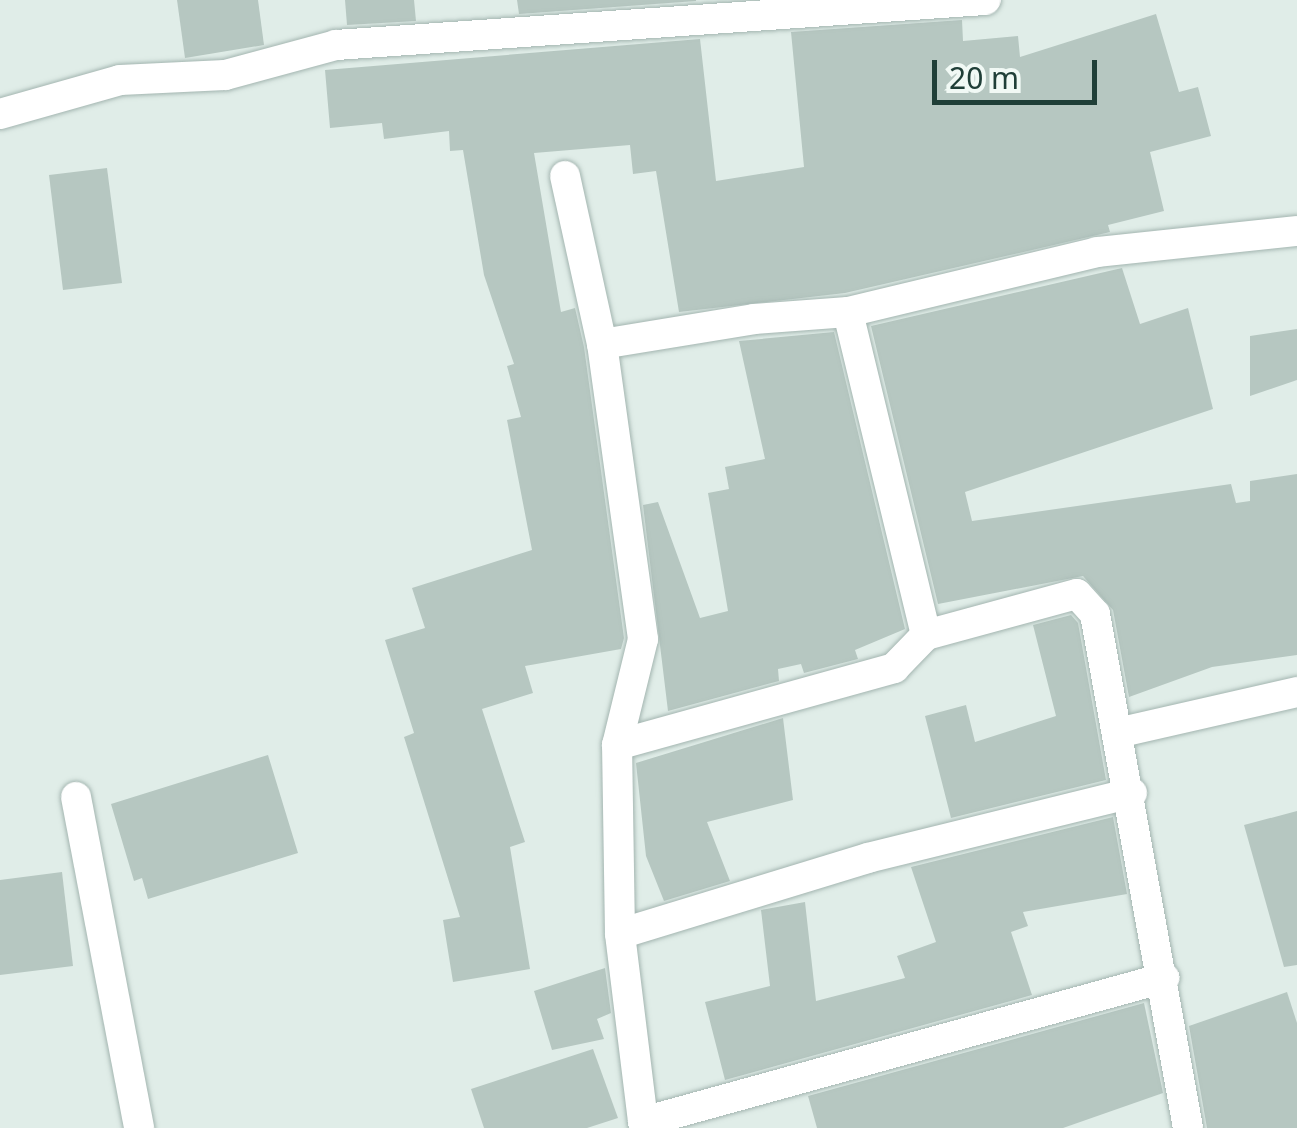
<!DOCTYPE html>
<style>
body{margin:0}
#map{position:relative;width:1297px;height:1128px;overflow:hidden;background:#e0ede8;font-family:"Noto Sans",sans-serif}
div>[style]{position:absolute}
.building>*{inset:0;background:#b6c7c1}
.roads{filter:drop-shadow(0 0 2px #a3b5b0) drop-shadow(0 0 2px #a3b5b0)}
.minor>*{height:30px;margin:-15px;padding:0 15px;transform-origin:15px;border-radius:15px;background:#fff}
span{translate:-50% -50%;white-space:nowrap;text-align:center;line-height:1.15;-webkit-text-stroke:8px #f1f9f5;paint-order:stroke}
.scale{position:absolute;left:932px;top:60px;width:165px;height:45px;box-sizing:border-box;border:5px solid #203f38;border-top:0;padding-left:12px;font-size:30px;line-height:35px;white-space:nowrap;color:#203f38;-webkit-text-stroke:8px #f1f9f5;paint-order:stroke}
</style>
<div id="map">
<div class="building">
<div style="clip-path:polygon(177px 0,258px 0,264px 45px,185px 58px)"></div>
<div style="clip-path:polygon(345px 0,414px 0,416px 21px,347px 25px)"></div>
<div style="clip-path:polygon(517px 0,696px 0,696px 1px,519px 14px)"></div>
<div style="clip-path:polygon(1156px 14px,1179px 92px,1198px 87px,1211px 136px,1150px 152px,1164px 211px,1108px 225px,1110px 232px,845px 293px,679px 312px,656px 171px,633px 174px,630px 145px,534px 153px,561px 312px,575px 308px,584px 347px,624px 638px,621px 649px,525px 666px,533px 693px,482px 709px,525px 842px,510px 847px,530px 969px,453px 982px,443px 920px,460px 917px,404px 737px,414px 733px,385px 640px,425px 628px,412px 588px,532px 550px,507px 420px,521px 417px,507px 366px,514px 364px,484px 275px,463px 150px,450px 151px,449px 131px,384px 139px,382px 123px,330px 128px,325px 70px,700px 39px,716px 181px,804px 167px,791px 32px,962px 20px,963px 41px,1018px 36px,1020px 57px)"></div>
<div style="clip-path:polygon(107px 168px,122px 283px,63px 290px,49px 175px)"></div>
<div style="clip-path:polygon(1122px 268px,1140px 324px,1188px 308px,1213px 409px,965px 492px,972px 521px,1231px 484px,1236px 503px,1250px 501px,1250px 481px,1297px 474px,1297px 655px,1212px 667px,1129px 697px,1113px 610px,1083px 576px,938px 604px,871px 326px)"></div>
<div style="clip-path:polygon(1297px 329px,1297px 380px,1250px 396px,1250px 336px)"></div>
<div style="clip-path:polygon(834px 332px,905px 629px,855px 650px,858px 659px,804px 673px,801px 664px,778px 669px,779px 681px,668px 711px,643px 505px,658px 502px,700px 618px,728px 611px,708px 493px,729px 489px,725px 467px,765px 459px,739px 341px)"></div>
<div style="clip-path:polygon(1071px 615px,1078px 623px,1106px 780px,951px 818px,925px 716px,966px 705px,975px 742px,1056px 716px,1033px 625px)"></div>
<div style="clip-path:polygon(783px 718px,793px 800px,707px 822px,730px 881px,664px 901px,646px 856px,636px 763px)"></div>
<div style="clip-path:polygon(268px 755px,298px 853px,148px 899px,142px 878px,134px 881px,111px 804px)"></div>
<div style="clip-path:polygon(1297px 811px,1297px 965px,1284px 967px,1244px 825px)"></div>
<div style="clip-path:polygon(1113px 817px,1127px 894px,1023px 912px,1028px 926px,1011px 932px,1032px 995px,725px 1080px,705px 1002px,770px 986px,761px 910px,805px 902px,816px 1001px,905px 978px,897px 956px,936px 942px,911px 867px)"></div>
<div style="clip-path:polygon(62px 872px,73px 966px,0 975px,0 880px)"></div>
<div style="clip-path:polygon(605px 968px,611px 1013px,597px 1019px,604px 1039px,552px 1050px,534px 991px)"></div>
<div style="clip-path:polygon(1287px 992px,1297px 1023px,1297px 1128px,1207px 1128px,1189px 1026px)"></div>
<div style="clip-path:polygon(1144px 1003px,1163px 1093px,1063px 1128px,817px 1128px,808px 1096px)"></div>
<div style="clip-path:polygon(593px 1049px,618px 1118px,587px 1128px,484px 1128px,471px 1089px)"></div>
</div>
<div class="roads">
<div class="minor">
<div style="left:0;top:114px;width:125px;rotate:-15.8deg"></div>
<div style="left:120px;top:80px;width:105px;rotate:-2.7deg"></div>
<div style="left:225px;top:75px;width:115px;rotate:-15.1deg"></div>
<div style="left:336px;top:45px;width:651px;rotate:-3.97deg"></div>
<div style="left:565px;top:176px;width:172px;rotate:77.6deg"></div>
<div style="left:926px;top:635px;width:156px;rotate:-15.2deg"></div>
<div style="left:1077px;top:594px;width:27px;rotate:48deg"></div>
<div style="left:1095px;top:614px;width:522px;rotate:79.74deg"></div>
<div style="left:1117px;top:733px;width:185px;rotate:-12.8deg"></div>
<div style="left:617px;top:745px;width:288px;rotate:-15.5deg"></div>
<div style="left:894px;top:668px;width:46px;rotate:-45.9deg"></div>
<div style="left:926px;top:635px;width:332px;rotate:-103.6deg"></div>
<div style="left:1132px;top:793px;width:272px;rotate:166.2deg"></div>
<div style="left:868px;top:858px;width:259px;rotate:163deg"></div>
<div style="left:620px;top:934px;width:189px;rotate:-90.9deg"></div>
<div style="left:617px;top:745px;width:109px;rotate:-76.2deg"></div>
<div style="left:643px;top:639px;width:298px;rotate:-97.9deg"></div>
<div style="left:602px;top:344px;width:154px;rotate:-9.3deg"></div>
<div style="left:754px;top:319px;width:94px;rotate:-4.3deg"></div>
<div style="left:848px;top:312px;width:256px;rotate:-13.5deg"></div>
<div style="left:1097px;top:252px;width:201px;rotate:-6deg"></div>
<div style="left:76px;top:797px;width:337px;rotate:79.2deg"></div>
<div style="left:620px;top:934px;width:189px;rotate:83deg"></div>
<div style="left:643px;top:1122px;width:541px;rotate:-15.45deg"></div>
</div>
</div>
<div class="scale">20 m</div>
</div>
